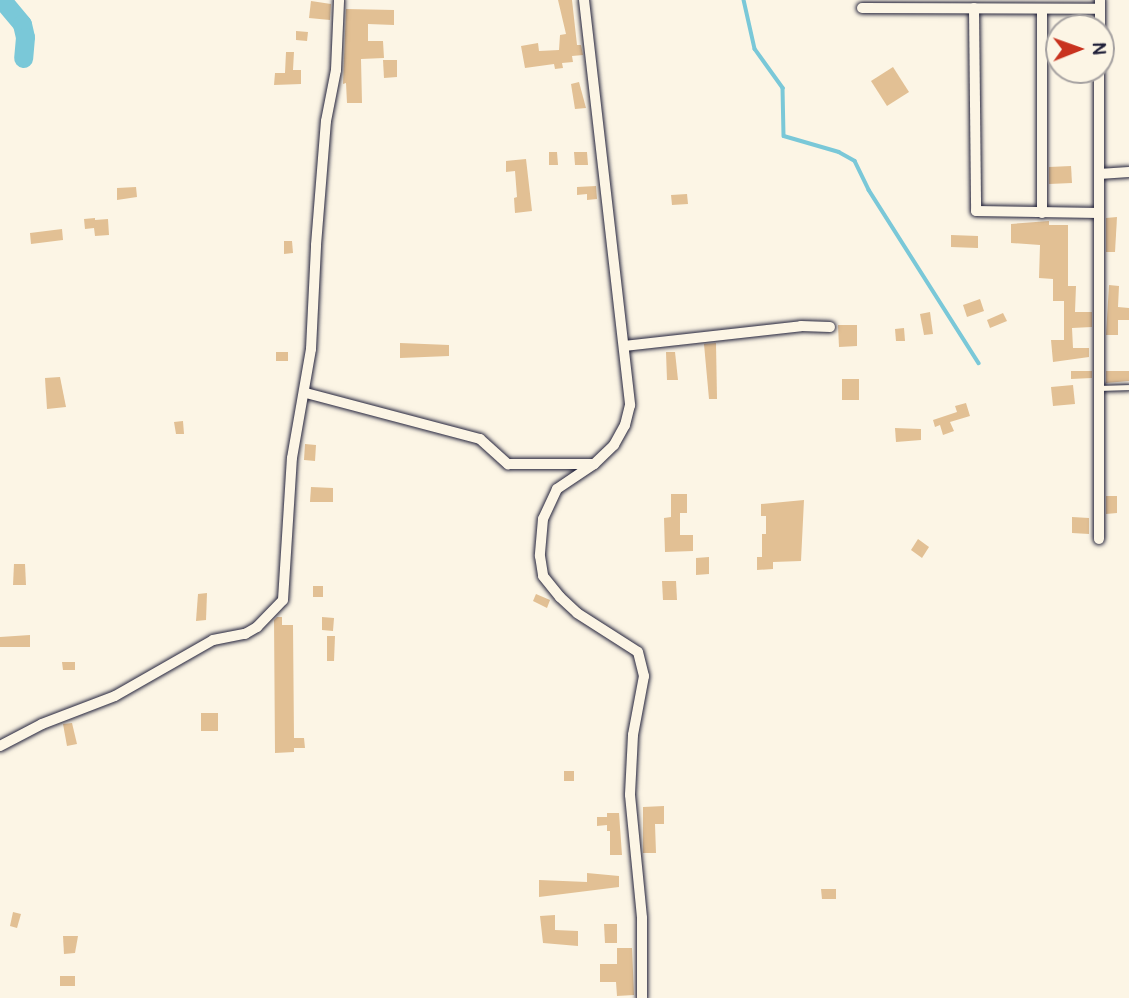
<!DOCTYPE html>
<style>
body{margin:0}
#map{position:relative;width:1129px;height:998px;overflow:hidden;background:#fcf5e5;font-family:Pangolin,sans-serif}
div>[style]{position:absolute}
.stream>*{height:3.5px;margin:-1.75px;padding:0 1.75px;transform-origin:1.75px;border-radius:1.75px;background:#7ac8d8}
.river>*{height:19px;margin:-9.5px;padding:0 9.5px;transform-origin:9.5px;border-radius:9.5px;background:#7ac8d8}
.building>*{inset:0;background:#e2c094}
.roads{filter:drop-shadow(0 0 2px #22223b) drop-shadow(0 0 2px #22223b)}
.lane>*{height:4.5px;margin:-2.25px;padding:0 2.25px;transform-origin:2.25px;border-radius:2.25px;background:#fcf5e5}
.street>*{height:10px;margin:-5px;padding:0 5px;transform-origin:5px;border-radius:5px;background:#fcf5e5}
span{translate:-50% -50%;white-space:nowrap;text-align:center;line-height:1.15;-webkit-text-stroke:7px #fcf5e5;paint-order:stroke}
.north{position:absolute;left:1045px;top:14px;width:70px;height:70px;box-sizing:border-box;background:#fcf5e5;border:2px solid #a5a1a1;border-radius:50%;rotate:89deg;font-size:19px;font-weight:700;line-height:28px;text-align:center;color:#22223b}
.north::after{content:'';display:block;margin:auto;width:24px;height:32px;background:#c8321e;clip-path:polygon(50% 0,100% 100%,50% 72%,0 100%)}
</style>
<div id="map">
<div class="stream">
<div style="left:744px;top:0;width:50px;rotate:77.3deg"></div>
<div style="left:755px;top:49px;width:48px;rotate:54.3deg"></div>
<div style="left:783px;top:88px;width:48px;rotate:88.8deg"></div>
<div style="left:784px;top:136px;width:57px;rotate:16.2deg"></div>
<div style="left:839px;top:152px;width:18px;rotate:29deg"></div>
<div style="left:855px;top:161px;width:32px;rotate:64deg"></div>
<div style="left:869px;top:190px;width:205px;rotate:57.6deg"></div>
</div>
<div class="river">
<div style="left:2px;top:0;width:31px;rotate:50deg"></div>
<div style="left:22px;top:24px;width:13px;rotate:77deg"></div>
<div style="left:25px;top:37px;width:21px;rotate:95deg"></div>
</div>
<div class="building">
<div style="clip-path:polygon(558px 0,572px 0,577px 45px,581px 45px,583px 55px,572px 56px,573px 62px,562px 63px,563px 68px,555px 69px,554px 64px,525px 68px,521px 46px,538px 43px,539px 51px,559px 50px,560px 35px,566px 34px)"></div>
<div style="clip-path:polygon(311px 1px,331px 4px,330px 20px,309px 18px)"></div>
<div style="clip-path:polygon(346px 9px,394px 10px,394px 25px,368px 24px,368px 41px,383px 41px,384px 58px,361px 59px,362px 103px,347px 103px,346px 83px,343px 84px)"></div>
<div style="clip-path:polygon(296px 31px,308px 32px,307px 41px,296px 40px)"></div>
<div style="clip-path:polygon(286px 52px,294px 52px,293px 70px,301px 70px,301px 84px,274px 85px,275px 73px,285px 73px)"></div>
<div style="clip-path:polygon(383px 60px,397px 60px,397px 77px,384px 78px)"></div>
<div style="clip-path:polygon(893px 67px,909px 92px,887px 106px,871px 81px)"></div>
<div style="clip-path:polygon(579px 82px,586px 108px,575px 109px,571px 84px)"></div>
<div style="clip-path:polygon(549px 152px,557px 152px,558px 165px,549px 165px)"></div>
<div style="clip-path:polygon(574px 152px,587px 152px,588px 165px,575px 165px)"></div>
<div style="clip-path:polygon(526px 159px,532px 211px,515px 213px,514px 198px,517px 197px,515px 171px,506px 172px,506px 161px)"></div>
<div style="clip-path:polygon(1071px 166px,1072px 183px,1049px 184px,1049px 167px)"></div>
<div style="clip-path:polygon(596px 186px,597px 199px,587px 200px,587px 194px,577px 195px,577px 187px)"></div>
<div style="clip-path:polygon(136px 187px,137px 197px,117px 200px,117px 188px)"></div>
<div style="clip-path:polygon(687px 194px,688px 204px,672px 205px,671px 195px)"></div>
<div style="clip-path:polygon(1117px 217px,1115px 252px,1106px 252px,1106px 218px)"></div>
<div style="clip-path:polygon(95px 218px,95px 220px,108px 219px,109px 235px,95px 236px,94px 228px,85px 229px,84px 219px)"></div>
<div style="clip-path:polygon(1049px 221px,1049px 225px,1068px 225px,1068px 286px,1076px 286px,1075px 312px,1092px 312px,1092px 327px,1072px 328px,1073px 348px,1089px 348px,1089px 357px,1053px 362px,1051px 340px,1064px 340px,1064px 301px,1053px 301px,1053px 279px,1039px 278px,1040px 245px,1011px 243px,1011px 224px)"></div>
<div style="clip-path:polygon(62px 229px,63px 240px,31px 244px,30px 233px)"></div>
<div style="clip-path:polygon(951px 235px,978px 236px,978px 248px,951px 247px)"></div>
<div style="clip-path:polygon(284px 241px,292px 241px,293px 253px,284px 254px)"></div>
<div style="clip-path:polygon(1109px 285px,1119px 286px,1118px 307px,1129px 308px,1129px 320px,1118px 320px,1118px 335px,1106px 335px)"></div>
<div style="clip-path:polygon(980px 299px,984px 311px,967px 317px,963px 305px)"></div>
<div style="clip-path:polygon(930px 312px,933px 334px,924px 335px,920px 314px)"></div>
<div style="clip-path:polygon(1003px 313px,1007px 321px,990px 328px,987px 320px)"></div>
<div style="clip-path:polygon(838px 325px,857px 325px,857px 346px,839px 347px)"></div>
<div style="clip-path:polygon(904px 328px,905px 341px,896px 341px,895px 329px)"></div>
<div style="clip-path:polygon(400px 343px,449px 345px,449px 356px,400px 358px)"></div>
<div style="clip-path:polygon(716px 343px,717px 399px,709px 399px,704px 344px)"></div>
<div style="clip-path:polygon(276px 352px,288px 352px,288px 361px,276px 361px)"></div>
<div style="clip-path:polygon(666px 352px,675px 352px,678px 380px,667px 380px)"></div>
<div style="clip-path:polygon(1071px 371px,1092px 371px,1092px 378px,1071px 379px)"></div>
<div style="clip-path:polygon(1106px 371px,1129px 371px,1129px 381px,1106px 383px)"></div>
<div style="clip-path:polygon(60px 377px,66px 407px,47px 409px,45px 378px)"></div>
<div style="clip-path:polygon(842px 379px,859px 379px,859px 400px,842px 400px)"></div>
<div style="clip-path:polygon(1073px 385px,1075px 404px,1053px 406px,1051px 387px)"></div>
<div style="clip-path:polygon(966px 403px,970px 416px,950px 422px,954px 431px,943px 435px,940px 425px,935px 427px,933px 420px,957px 412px,955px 406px)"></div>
<div style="clip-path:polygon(183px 421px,184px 434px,176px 434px,174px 422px)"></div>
<div style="clip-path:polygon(895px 428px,921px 429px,921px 440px,896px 442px)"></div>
<div style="clip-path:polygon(305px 444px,316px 445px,315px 461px,304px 460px)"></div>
<div style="clip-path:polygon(311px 487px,333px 488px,333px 502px,310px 502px)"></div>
<div style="clip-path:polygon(671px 494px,687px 494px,687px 513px,680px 513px,680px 535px,693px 535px,693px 551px,665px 552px,664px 518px,671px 517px)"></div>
<div style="clip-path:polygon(1106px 496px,1117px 496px,1117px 513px,1106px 514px)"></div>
<div style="clip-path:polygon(804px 500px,801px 561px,773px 562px,773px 569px,757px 570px,757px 557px,762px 557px,762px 534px,766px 534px,766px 516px,761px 516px,761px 504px)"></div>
<div style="clip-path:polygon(1072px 517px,1089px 518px,1089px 534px,1072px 533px)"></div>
<div style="clip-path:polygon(918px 539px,929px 547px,922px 558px,911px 550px)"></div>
<div style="clip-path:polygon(709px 557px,709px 574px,696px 575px,696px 558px)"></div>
<div style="clip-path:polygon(14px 564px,25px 564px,26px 585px,13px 585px)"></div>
<div style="clip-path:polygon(662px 581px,676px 581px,677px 600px,663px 600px)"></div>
<div style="clip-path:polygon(313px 586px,323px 586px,323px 597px,313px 597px)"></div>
<div style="clip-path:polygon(207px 593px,206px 620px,196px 621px,198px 594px)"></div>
<div style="clip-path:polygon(536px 594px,550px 600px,547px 608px,533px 601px)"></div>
<div style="clip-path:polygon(277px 617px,282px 617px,282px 625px,293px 625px,294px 738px,304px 738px,305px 748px,294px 748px,294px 752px,275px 753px,274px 620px)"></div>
<div style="clip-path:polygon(322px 617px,334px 618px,333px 631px,322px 630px)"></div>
<div style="clip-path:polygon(30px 635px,30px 647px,0 647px,0 637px)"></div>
<div style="clip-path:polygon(327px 636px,335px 636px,334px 661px,327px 661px)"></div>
<div style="clip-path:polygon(62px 662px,75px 662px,75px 670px,63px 670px)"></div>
<div style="clip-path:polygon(201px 713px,218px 713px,218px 731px,201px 731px)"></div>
<div style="clip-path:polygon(72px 723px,77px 744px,67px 746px,63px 724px)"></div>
<div style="clip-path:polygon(564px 771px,574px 771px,574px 781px,564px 781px)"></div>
<div style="clip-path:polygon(664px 806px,664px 824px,655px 824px,656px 853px,643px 853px,643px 807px)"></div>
<div style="clip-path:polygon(607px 813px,619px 813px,622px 855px,610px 855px,610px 831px,607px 831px,607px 825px,597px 826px,597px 817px,607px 817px)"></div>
<div style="clip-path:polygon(587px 873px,619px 876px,619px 887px,539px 897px,539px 880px,587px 882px)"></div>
<div style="clip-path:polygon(821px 889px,836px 889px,836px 899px,822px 899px)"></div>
<div style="clip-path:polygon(13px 912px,21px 914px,17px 928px,10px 926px)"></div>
<div style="clip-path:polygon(555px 915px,555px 930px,578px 931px,578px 946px,543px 943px,540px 916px)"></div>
<div style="clip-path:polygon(604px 924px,617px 924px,617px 943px,605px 943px)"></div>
<div style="clip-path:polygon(63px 936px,78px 936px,75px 953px,64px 954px)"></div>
<div style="clip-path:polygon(617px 948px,632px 948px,634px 995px,617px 996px,616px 982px,600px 982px,600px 964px,617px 964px)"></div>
<div style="clip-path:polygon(60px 976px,75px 976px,75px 986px,60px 986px)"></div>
</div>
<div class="roads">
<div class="lane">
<div style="left:1100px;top:388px;width:29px;rotate:-2deg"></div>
</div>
<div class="street">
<div style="left:584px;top:0;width:408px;rotate:83.5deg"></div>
<div style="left:630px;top:405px;width:21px;rotate:104deg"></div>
<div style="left:625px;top:425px;width:23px;rotate:119deg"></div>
<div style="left:614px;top:445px;width:28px;rotate:136deg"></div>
<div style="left:594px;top:464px;width:45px;rotate:146deg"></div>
<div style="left:557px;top:489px;width:33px;rotate:115deg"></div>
<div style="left:543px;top:519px;width:37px;rotate:95deg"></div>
<div style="left:540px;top:556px;width:20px;rotate:81deg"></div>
<div style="left:543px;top:576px;width:27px;rotate:51deg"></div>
<div style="left:560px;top:597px;width:23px;rotate:43deg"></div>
<div style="left:577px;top:613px;width:72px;rotate:32.6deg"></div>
<div style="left:638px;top:652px;width:25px;rotate:76deg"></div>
<div style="left:644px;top:676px;width:60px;rotate:100.6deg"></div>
<div style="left:633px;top:735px;width:60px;rotate:92.9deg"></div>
<div style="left:630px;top:795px;width:124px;rotate:84.4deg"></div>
<div style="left:642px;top:918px;width:80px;rotate:90deg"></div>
<div style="left:862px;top:8px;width:238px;rotate:0.2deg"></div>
<div style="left:974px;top:8px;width:203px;rotate:89.4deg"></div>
<div style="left:976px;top:211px;width:123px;rotate:0.9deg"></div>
<div style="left:1042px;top:9px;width:204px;rotate:90deg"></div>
<div style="left:1100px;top:28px;width:28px;rotate:-90deg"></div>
<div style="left:1099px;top:174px;width:30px;rotate:-4deg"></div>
<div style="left:624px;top:346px;width:178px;rotate:-6.4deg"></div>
<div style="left:801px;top:326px;width:29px;rotate:2deg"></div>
<div style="left:306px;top:393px;width:180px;rotate:14.8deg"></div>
<div style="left:480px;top:439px;width:38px;rotate:42deg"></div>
<div style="left:508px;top:464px;width:86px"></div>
<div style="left:1099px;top:539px;width:469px;rotate:-90deg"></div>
<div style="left:0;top:746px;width:47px;rotate:-27.6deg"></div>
<div style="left:42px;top:724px;width:78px;rotate:-21deg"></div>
<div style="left:115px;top:696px;width:113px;rotate:-29.7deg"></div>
<div style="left:213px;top:640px;width:33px;rotate:-11deg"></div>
<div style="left:245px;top:634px;width:14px;rotate:-30deg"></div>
<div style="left:257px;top:627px;width:37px;rotate:-46deg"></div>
<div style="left:283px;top:600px;width:142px;rotate:-86.4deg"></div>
<div style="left:292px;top:458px;width:111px;rotate:-80.1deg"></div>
<div style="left:311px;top:349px;width:104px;rotate:-87.2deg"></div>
<div style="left:316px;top:245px;width:124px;rotate:-85.4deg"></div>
<div style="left:326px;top:121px;width:52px;rotate:-78.9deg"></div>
<div style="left:336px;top:70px;width:70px;rotate:-87.5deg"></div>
</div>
</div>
<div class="north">N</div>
</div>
